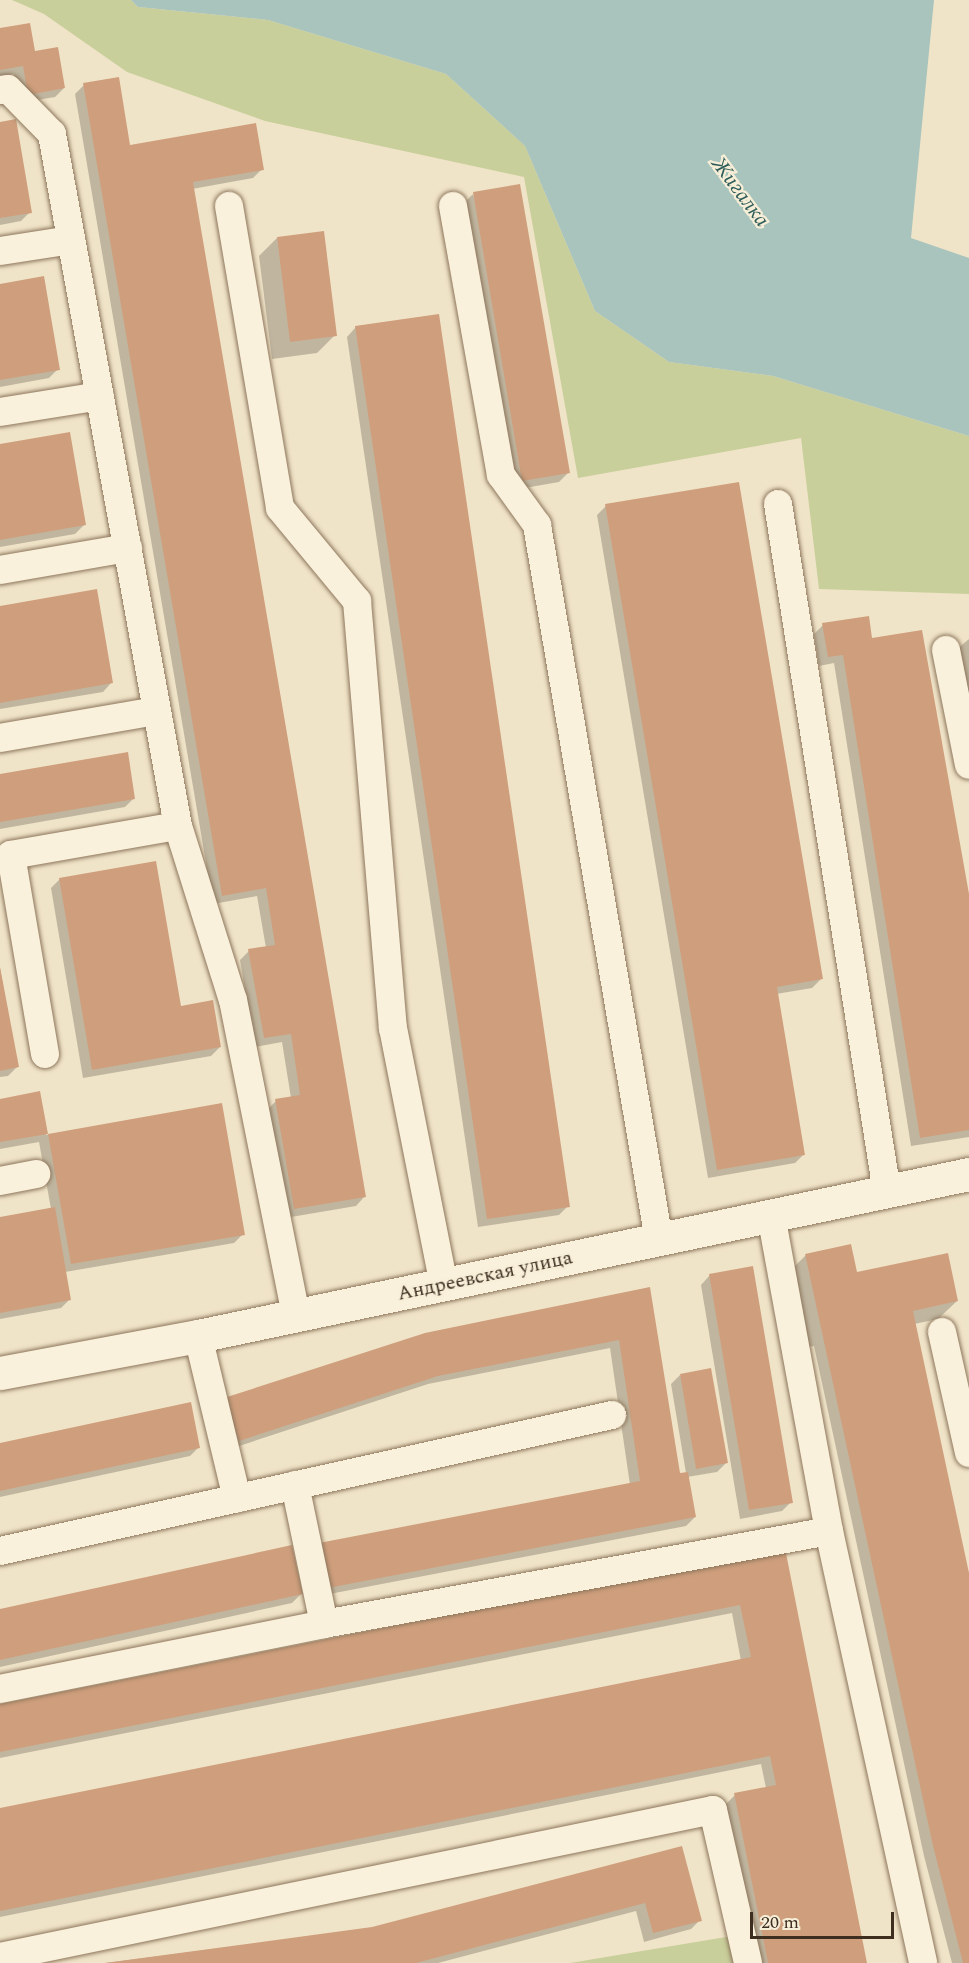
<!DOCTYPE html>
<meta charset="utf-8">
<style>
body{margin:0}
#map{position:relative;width:969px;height:1963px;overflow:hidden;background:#f0e4c8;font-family:Spectral,serif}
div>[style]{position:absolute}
.green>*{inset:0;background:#c9cf9b}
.water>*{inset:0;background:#a9c4bc}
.shadow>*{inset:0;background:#0003}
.building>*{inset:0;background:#cf9f7d}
.roads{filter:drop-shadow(0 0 2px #8d765c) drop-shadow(0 0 2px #8d765c)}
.lane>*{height:28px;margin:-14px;padding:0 14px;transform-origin:14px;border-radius:14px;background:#faf1dc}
.secondary>*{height:33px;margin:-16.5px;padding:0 16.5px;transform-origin:16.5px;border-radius:16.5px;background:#faf1dc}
span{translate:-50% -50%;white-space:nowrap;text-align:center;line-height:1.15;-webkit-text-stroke:4.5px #f7eed8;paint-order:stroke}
.street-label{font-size:20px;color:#3d2e20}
.water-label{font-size:21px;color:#2f5d5a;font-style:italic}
.scale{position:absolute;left:750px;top:1912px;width:144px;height:27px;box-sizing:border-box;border:3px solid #3d2e20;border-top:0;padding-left:8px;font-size:18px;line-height:21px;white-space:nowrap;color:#3d2e20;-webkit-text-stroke:4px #f7eed8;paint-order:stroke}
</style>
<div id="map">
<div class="green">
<div style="clip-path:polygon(12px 0,131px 0,138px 7px,268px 20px,446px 74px,525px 146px,595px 311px,669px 362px,773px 376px,969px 436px,969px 594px,819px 589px,801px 438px,578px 478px,524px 177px,265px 121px,127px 72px,44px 14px)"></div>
<div style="clip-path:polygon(750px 1933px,757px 1963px,570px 1963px)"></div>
</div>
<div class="water">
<div style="clip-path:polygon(131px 0,934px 0,911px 238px,969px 258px,969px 436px,773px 376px,669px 362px,595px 311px,525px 146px,446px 74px,268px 20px,138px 7px)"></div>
</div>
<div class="shadow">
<div style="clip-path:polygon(0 30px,34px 53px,64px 88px,55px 97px,19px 103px,14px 74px,0 76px)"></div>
<div style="clip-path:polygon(84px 85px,129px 147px,262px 169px,253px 178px,192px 189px,365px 1196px,356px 1206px,285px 1218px,267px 1110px,276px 1101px,291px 1098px,282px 1042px,255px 1047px,240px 960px,249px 951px,266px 948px,257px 896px,213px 904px,75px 94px)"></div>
<div style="clip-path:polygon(0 123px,30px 212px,21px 221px,0 225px)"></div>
<div style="clip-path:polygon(473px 194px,568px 473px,559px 482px,513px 490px,464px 203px)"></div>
<div style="clip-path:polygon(277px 238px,335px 335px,317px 353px,272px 359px,259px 256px)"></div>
<div style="clip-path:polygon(0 285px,58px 369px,49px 378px,0 387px)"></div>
<div style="clip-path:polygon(356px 327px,568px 1206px,559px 1215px,478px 1227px,347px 337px)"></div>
<div style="clip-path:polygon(0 445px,84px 525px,75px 534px,0 547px)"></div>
<div style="clip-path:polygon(606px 506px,821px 979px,812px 988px,776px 994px,804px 1154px,795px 1163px,708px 1178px,597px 515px)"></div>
<div style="clip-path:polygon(0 608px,112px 682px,103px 692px,0 709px)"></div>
<div style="clip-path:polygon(823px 625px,871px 640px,969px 903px,969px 1137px,911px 1146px,834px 663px,819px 666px,814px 634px)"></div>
<div style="clip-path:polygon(969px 639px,969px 703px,957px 649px)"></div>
<div style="clip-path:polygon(0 775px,134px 798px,125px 807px,0 829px)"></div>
<div style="clip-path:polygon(60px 879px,220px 1047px,211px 1056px,83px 1078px,51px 888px)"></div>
<div style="clip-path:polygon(0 968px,17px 1067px,8px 1076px,0 1077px)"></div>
<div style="clip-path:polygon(39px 1093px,46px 1135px,221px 1105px,243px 1234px,234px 1243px,65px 1272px,70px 1299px,61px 1308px,0 1319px,0 1218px,51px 1209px,39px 1142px,0 1149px,0 1100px)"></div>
<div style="clip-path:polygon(805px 1256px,856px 1274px,957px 1301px,938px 1319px,914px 1324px,969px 1580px,969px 1963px,952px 1963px,924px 1856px,814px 1346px,803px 1348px,787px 1274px)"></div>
<div style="clip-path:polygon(710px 1275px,791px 1502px,782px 1511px,740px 1519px,701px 1285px)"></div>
<div style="clip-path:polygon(649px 1289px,679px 1475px,686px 1473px,671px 1384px,680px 1375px,726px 1463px,717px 1472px,687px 1477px,695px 1517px,686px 1526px,319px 1596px,311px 1553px,630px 1485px,610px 1348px,428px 1384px,230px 1449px,216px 1408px)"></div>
<div style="clip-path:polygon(0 1445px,199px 1447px,190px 1456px,0 1497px)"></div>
<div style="clip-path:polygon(784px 1550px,866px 1963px,757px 1963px,726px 1804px,735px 1795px,766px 1788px,761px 1764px,0 1917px,0 1809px,741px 1661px,732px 1613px,0 1758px,0 1705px)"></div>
<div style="clip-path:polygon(301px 1594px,292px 1603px,0 1667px,0 1611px)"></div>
<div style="clip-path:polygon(681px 1848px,700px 1920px,691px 1929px,644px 1942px,636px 1911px,438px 1963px,105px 1963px,372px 1929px)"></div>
</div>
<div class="building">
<div style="clip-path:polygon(30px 23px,35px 51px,58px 47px,65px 88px,28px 95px,23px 66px,0 70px,0 28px)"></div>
<div style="clip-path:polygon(119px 77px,130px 145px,256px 123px,264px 170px,193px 182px,366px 1197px,294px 1209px,275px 1099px,300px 1095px,291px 1034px,264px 1038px,248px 949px,275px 945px,266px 888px,222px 896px,83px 83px)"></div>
<div style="clip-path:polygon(16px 119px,32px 213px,0 218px,0 122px)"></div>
<div style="clip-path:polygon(520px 184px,570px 473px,522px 481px,473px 192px)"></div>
<div style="clip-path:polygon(324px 231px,337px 336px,290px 342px,277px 237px)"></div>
<div style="clip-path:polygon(44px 276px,60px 370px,0 380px,0 284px)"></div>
<div style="clip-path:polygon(439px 314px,570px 1207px,487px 1219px,355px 326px)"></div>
<div style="clip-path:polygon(70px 432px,86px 525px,0 540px,0 444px)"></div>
<div style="clip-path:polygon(739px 482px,823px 979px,777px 987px,805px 1155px,717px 1170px,605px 504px)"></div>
<div style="clip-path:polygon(97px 589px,113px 683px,0 703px,0 606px)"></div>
<div style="clip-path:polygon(869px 616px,872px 638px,922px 630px,969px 894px,969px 1130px,920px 1138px,843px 655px,828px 657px,822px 623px)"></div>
<div style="clip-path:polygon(128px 752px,135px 799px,0 822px,0 774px)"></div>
<div style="clip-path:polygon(156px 861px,181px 1006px,213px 1000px,221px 1047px,92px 1070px,59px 878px)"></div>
<div style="clip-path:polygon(0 967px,19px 1067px,0 1071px)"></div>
<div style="clip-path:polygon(40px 1091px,48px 1134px,222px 1103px,245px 1235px,71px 1264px,48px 1134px,0 1142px,0 1099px)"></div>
<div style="clip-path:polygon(55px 1207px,71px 1300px,0 1313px,0 1217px)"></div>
<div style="clip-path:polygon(851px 1244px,857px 1272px,948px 1253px,958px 1301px,913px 1311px,969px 1573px,969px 1963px,963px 1963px,933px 1846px,805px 1254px)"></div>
<div style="clip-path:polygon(753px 1266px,793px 1503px,749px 1510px,709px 1274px)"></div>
<div style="clip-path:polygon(650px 1287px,680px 1473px,688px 1472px,696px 1517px,328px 1588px,319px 1543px,640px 1481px,619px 1340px,438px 1376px,239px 1441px,224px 1398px,425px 1333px)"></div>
<div style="clip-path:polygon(711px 1368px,728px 1463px,696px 1469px,680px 1374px)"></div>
<div style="clip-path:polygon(191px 1402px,200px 1448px,0 1491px,0 1443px)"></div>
<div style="clip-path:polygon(292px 1545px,303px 1594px,0 1660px,0 1609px)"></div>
<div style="clip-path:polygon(785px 1548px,867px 1963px,768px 1963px,734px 1793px,776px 1785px,770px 1756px,0 1911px,0 1808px,751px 1657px,740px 1605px,0 1752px,0 1704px)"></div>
<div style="clip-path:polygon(682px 1846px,702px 1921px,653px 1933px,645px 1903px,416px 1963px,105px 1963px,372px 1927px)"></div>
</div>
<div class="roads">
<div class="lane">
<div style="left:0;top:90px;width:8px;rotate:-7deg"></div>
<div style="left:8px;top:89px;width:63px;rotate:45.6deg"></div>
<div style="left:52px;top:134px;width:703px;rotate:79.68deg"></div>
<div style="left:178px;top:826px;width:182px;rotate:72.5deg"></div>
<div style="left:233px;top:1000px;width:322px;rotate:78.7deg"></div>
<div style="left:229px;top:206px;width:306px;rotate:80.4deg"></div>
<div style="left:280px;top:508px;width:121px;rotate:50.4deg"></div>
<div style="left:357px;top:601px;width:429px;rotate:85.2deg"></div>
<div style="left:393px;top:1028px;width:262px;rotate:78.8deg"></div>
<div style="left:453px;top:206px;width:273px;rotate:79.9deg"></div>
<div style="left:501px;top:475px;width:62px;rotate:54.2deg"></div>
<div style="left:537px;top:525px;width:725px;rotate:80.32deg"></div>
<div style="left:0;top:251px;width:72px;rotate:-8.8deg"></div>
<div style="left:0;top:412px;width:101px;rotate:-9.1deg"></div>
<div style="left:778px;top:504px;width:697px;rotate:81deg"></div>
<div style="left:0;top:570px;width:130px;rotate:-9.8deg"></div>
<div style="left:946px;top:650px;width:117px;rotate:78.7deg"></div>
<div style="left:0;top:738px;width:159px;rotate:-9.8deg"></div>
<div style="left:45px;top:1054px;width:202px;rotate:-99.7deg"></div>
<div style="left:11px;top:855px;width:169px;rotate:-9.9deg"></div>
<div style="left:0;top:1181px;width:37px;rotate:-11deg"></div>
<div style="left:942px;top:1332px;width:124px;rotate:77.4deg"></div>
<div style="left:198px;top:1336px;width:167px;rotate:76.5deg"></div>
<div style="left:295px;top:1485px;width:142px;rotate:78.2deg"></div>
<div style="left:829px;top:1531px;width:442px;rotate:77.7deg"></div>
<div style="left:0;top:1551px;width:627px;rotate:-12.53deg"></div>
<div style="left:0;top:1689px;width:330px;rotate:-11.3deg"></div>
<div style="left:324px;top:1624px;width:513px;rotate:-10.43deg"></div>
<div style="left:829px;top:1531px;width:320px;rotate:-100.4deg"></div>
<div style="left:0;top:1957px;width:728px;rotate:-11.65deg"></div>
<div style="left:713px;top:1810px;width:157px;rotate:77.1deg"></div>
</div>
<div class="secondary">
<div style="left:0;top:1373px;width:201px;rotate:-10.6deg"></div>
<div style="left:198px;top:1336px;width:788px;rotate:-11.87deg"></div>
</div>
</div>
<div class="street-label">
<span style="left:485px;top:1276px;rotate:-12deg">Андреевская улица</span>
</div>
<div class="water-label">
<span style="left:740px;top:192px;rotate:53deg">Жигалка</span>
</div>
<div class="scale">20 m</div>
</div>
